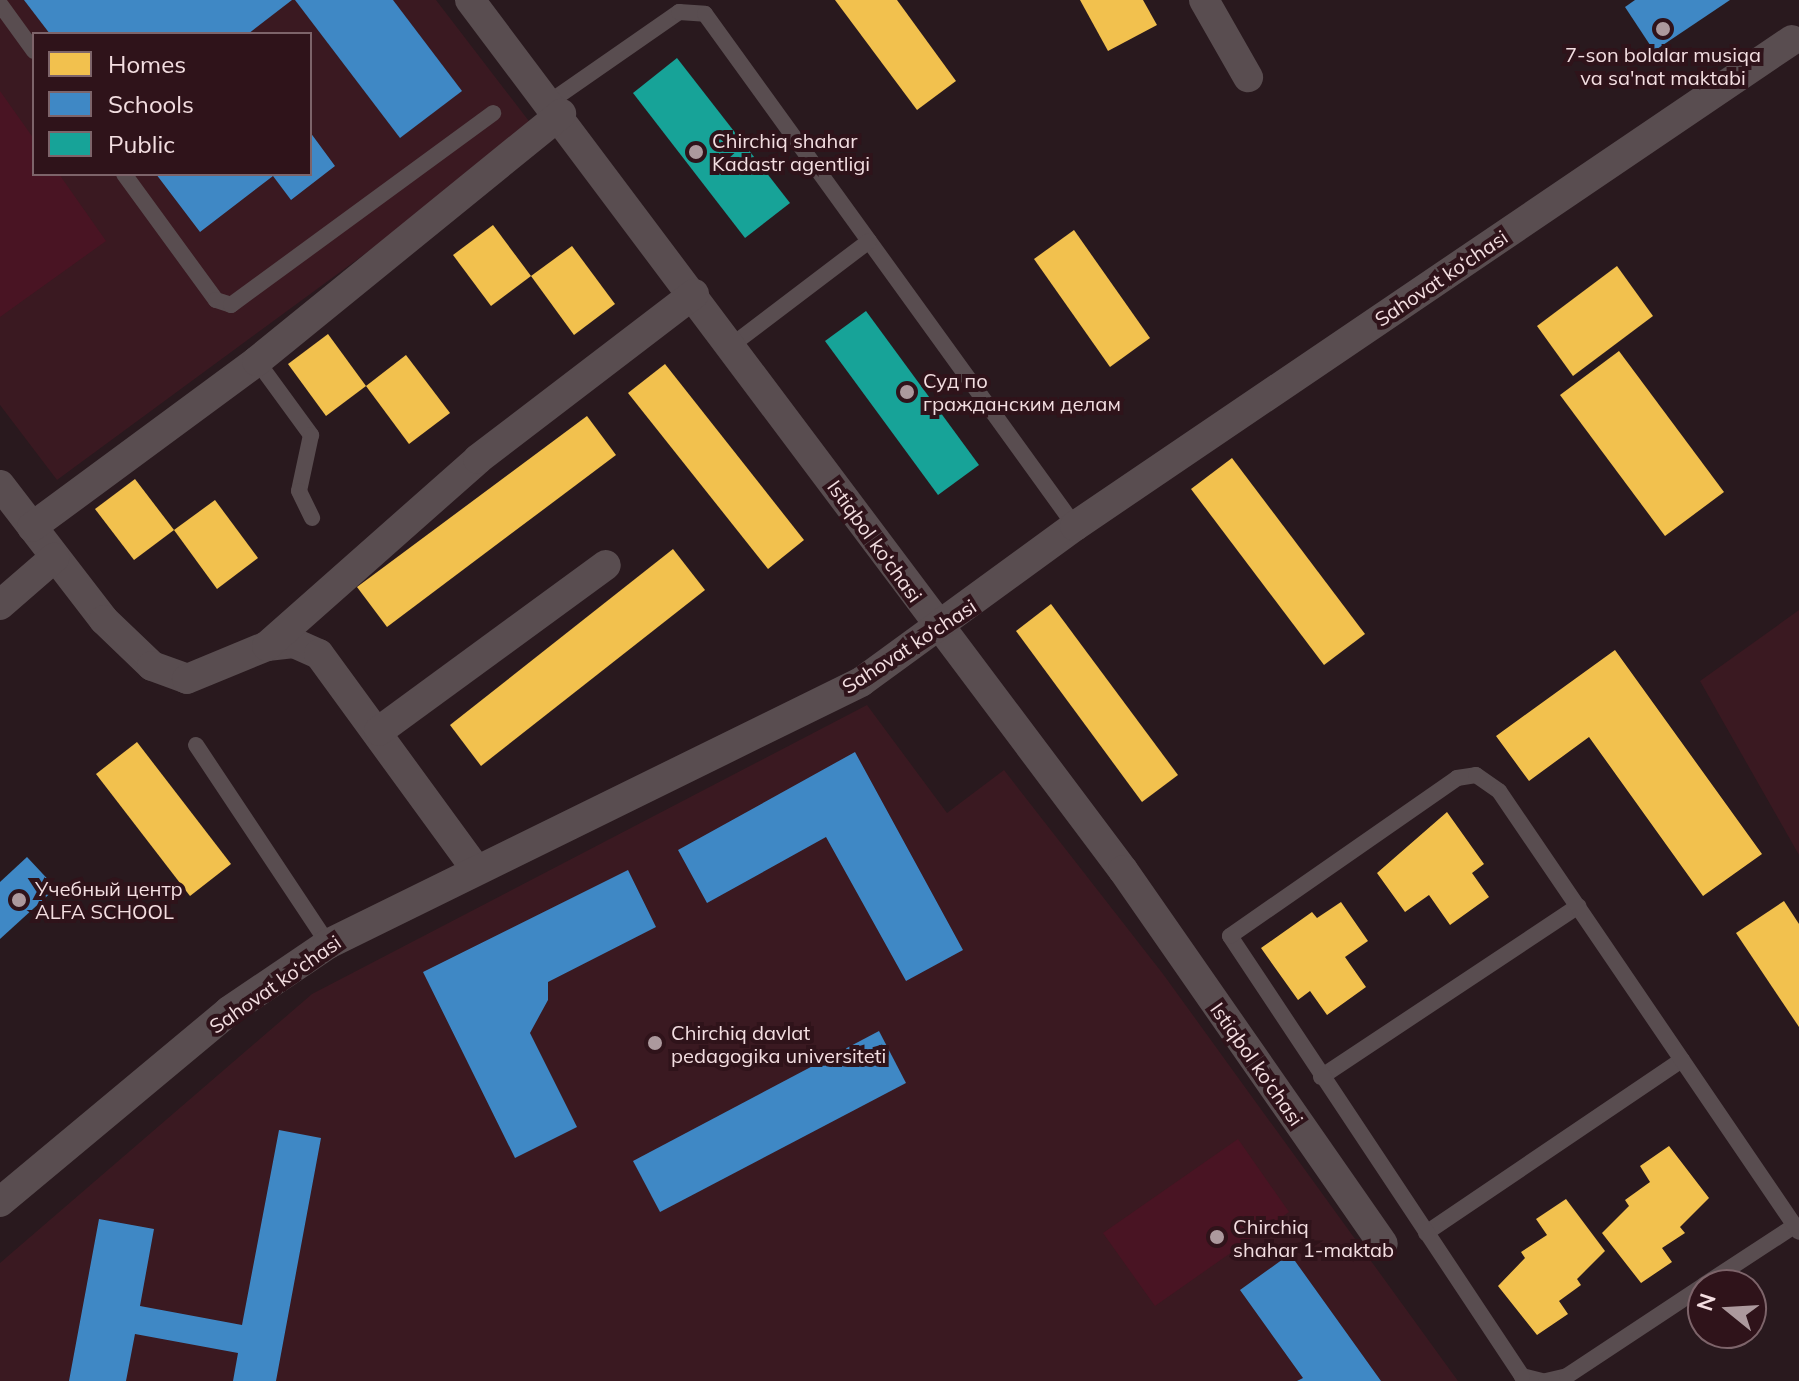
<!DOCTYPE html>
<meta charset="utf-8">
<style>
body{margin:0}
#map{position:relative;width:1799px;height:1381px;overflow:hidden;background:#29191e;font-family:Mulish,sans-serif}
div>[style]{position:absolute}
.built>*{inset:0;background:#3a1921}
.green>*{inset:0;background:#491423}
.homes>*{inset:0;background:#f2c14e}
.schools>*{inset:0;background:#3f88c5}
.public>*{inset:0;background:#17a398}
.service>*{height:16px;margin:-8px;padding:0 8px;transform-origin:8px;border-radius:8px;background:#594d50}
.minor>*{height:30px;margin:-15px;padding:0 15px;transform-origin:15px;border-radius:15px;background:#594d50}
.dots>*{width:22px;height:22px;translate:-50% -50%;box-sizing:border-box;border:4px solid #2f131a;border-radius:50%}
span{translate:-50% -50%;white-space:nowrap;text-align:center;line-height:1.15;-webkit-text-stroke:8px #2f131a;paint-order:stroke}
.poi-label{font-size:20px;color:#f3dee1}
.left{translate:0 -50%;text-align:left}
.street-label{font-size:20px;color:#f3dee1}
.legend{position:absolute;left:32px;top:32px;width:280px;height:144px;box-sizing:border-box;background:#2f131a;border:2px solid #7d646a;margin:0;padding:10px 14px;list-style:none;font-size:24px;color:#f3dee1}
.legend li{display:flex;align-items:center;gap:16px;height:40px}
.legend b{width:40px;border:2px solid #7d646a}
.north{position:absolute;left:1687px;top:1269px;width:80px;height:80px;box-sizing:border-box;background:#2f131a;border:2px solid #7d646a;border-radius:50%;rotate:288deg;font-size:22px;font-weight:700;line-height:32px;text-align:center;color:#f3dee1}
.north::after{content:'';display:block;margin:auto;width:28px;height:36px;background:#ac999d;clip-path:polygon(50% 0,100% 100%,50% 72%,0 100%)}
</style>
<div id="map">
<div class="built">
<div style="clip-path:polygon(evenodd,0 0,436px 0,535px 129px,57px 480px,0 405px,0 0,34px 34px,310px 34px,310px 174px,34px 174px,34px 34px)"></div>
<div style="clip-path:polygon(1799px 610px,1799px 855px,1700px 681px)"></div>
<div style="clip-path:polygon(867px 705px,947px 813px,1004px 770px,1163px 974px,1458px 1381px,0 1381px,0 1263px,312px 994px)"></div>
</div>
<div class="green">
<div style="clip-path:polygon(0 91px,34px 139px,34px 174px,59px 174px,106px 241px,0 317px)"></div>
<div style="clip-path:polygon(1238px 1139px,1289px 1212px,1155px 1306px,1103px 1233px)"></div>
</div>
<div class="homes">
<div style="clip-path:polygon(835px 0,897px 0,956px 81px,917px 110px)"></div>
<div style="clip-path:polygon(1080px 0,1143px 0,1157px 25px,1108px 51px)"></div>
<div style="clip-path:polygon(493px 225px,531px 276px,491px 306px,453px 255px)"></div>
<div style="clip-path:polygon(1074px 230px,1150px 338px,1110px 367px,1034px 259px)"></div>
<div style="clip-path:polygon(572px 246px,615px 304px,574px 335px,531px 276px)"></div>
<div style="clip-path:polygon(1617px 266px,1653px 316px,1573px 376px,1537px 326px)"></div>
<div style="clip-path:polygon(328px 334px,366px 386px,326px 416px,288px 364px)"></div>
<div style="clip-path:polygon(1619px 351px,1724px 492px,1665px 536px,1560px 395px)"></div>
<div style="clip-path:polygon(406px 355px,450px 413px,409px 444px,366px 386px)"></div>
<div style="clip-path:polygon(665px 364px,804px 540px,768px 569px,628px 393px)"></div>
<div style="clip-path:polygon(587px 416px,616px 455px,387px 627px,357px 587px)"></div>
<div style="clip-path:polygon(1232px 458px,1365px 634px,1324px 665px,1191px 489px)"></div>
<div style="clip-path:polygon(135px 479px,174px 530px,134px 560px,95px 509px)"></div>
<div style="clip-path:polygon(215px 500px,258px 558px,217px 589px,174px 530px)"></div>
<div style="clip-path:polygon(673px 549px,705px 590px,481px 766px,450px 725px)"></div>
<div style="clip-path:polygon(1051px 604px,1178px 775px,1142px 802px,1016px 631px)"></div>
<div style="clip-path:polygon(1615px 650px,1762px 854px,1703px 896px,1589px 737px,1529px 781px,1496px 736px)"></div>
<div style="clip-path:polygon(137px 742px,231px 864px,190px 896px,96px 774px)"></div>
<div style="clip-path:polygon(1447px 812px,1484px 864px,1472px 873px,1489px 897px,1450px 925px,1429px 895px,1405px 912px,1377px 873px)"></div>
<div style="clip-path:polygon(1784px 901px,1799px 924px,1799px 1027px,1736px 933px)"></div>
<div style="clip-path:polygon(1341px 902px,1368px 941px,1345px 957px,1366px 987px,1327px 1015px,1310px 991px,1298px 1000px,1261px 948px,1312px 912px,1317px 918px)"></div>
<div style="clip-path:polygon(1669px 1146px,1709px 1198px,1680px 1227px,1685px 1233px,1662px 1248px,1672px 1262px,1641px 1283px,1602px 1233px,1629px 1206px,1625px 1200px,1650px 1182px,1640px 1166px)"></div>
<div style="clip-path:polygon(1566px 1199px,1605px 1251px,1577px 1279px,1581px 1285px,1559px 1301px,1568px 1314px,1537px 1335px,1498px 1286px,1525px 1258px,1521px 1252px,1547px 1235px,1536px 1219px)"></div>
</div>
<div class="schools">
<div style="clip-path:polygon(24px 0,292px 0,248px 34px,50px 34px)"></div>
<div style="clip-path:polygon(295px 0,393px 0,462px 91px,400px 138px)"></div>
<div style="clip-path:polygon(1635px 0,1730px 0,1654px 51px,1625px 7px)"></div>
<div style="clip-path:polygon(310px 132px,335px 166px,291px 200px,273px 176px,200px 232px,156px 174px,310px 174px)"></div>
<div style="clip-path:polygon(855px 752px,963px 950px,906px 981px,826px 837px,707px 903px,678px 850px)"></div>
<div style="clip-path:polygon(27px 857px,56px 888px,0 939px,0 882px)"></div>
<div style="clip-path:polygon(628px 870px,656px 927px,548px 982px,548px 1000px,530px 1033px,577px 1127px,515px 1158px,423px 972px)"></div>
<div style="clip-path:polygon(879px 1031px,906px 1083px,660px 1212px,633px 1161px)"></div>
<div style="clip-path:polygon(279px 1130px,321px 1138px,276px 1381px,233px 1381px,238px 1353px,135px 1334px,126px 1381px,69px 1381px,99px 1219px,154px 1229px,140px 1306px,242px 1325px)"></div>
<div style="clip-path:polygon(1290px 1254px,1381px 1381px,1297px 1381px,1303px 1378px,1240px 1290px)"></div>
</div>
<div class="public">
<div style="clip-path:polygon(677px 58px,790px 203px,745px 238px,633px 93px)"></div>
<div style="clip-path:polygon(866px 311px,979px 465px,938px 495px,825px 341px)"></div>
</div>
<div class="service">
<div style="left:0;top:4px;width:58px;rotate:54.1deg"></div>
<div style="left:551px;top:101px;width:156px;rotate:-34.8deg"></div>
<div style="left:679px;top:12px;width:26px;rotate:4deg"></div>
<div style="left:705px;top:14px;width:632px;rotate:54.15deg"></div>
<div style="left:124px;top:174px;width:156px;rotate:53.9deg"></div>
<div style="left:216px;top:300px;width:16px;rotate:18deg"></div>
<div style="left:231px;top:305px;width:325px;rotate:-36.2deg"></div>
<div style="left:732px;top:345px;width:172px;rotate:-37.2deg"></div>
<div style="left:257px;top:361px;width:92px;rotate:53.9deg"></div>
<div style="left:311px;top:435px;width:57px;rotate:102.1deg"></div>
<div style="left:299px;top:491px;width:30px;rotate:64deg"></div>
<div style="left:196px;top:745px;width:239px;rotate:56.4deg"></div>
<div style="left:1321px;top:1077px;width:309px;rotate:-33.6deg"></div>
<div style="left:1426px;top:1233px;width:309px;rotate:-34.1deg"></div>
<div style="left:1704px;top:1285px;width:108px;rotate:-33.2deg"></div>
<div style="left:1542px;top:1381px;width:21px;rotate:-166deg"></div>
<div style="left:1522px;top:1376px;width:528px;rotate:-123.57deg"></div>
<div style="left:1230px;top:936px;width:277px;rotate:-34.8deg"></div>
<div style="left:1457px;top:778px;width:19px;rotate:-9deg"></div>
<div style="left:1476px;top:775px;width:28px;rotate:35deg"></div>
<div style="left:1499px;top:791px;width:533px;rotate:55.77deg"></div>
<div style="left:1546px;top:1381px;width:22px;rotate:-13deg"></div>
<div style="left:1567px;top:1376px;width:163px;rotate:-33.5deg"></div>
</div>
<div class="minor">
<div style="left:470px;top:0;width:1088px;rotate:53.11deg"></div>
<div style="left:1123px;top:870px;width:455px;rotate:55.2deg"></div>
<div style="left:1204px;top:0;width:89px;rotate:60.3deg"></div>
<div style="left:0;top:485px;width:170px;rotate:52.4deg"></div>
<div style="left:104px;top:620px;width:66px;rotate:43.8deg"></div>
<div style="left:152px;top:666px;width:37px;rotate:20deg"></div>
<div style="left:187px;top:679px;width:87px;rotate:-22.4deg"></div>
<div style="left:267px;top:646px;width:27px;rotate:-6deg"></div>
<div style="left:294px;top:643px;width:27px;rotate:24deg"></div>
<div style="left:319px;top:654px;width:265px;rotate:53.9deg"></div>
<div style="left:32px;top:527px;width:280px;rotate:-36.4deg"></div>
<div style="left:257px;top:361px;width:392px;rotate:-39.1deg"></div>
<div style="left:0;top:605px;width:72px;rotate:-41deg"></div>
<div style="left:267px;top:646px;width:282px;rotate:-41.5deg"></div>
<div style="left:478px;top:459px;width:272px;rotate:-37.4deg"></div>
<div style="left:379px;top:731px;width:281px;rotate:-36.2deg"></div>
<div style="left:0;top:1202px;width:298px;rotate:-39.8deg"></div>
<div style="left:229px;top:1011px;width:120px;rotate:-34.1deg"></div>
<div style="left:328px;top:944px;width:594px;rotate:-26.18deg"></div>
<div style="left:861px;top:682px;width:265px;rotate:-36.1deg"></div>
<div style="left:1075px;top:526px;width:866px;rotate:-34.13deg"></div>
</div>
<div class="dots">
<div style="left:1663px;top:29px;background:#ac999d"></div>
<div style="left:696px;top:152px;background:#ac999d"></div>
<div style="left:907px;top:392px;background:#ac999d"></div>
<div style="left:19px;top:900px;background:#ac999d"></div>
<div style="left:655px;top:1043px;background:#ac999d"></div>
<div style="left:1217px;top:1237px;background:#ac999d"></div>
</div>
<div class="poi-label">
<span style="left:1663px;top:66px">7-son bolalar musiqa<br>va sa'nat maktabi</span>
<span class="left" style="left:712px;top:152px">Chirchiq shahar<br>Kadastr agentligi</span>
<span class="left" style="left:923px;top:392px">Суд по<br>гражданским делам</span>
<span class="left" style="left:35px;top:900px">Учебный центр<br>ALFA SCHOOL</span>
<span class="left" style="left:671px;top:1044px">Chirchiq davlat<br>pedagogika universiteti</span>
<span class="left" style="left:1233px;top:1238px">Chirchiq<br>shahar 1-maktab</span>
</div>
<div class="street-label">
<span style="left:1441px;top:278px;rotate:-34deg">Sahovat ko‘chasi</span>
<span style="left:875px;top:541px;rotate:54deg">Istiqbol ko‘chasi</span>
<span style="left:909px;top:646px;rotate:-33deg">Sahovat ko‘chasi</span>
<span style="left:275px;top:984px;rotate:-35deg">Sahovat ko‘chasi</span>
<span style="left:1257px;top:1064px;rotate:55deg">Istiqbol ko‘chasi</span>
</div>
<ul class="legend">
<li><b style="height:22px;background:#f2c14e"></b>Homes</li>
<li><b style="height:22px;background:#3f88c5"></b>Schools</li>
<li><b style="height:22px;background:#17a398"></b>Public</li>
</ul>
<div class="north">N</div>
</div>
